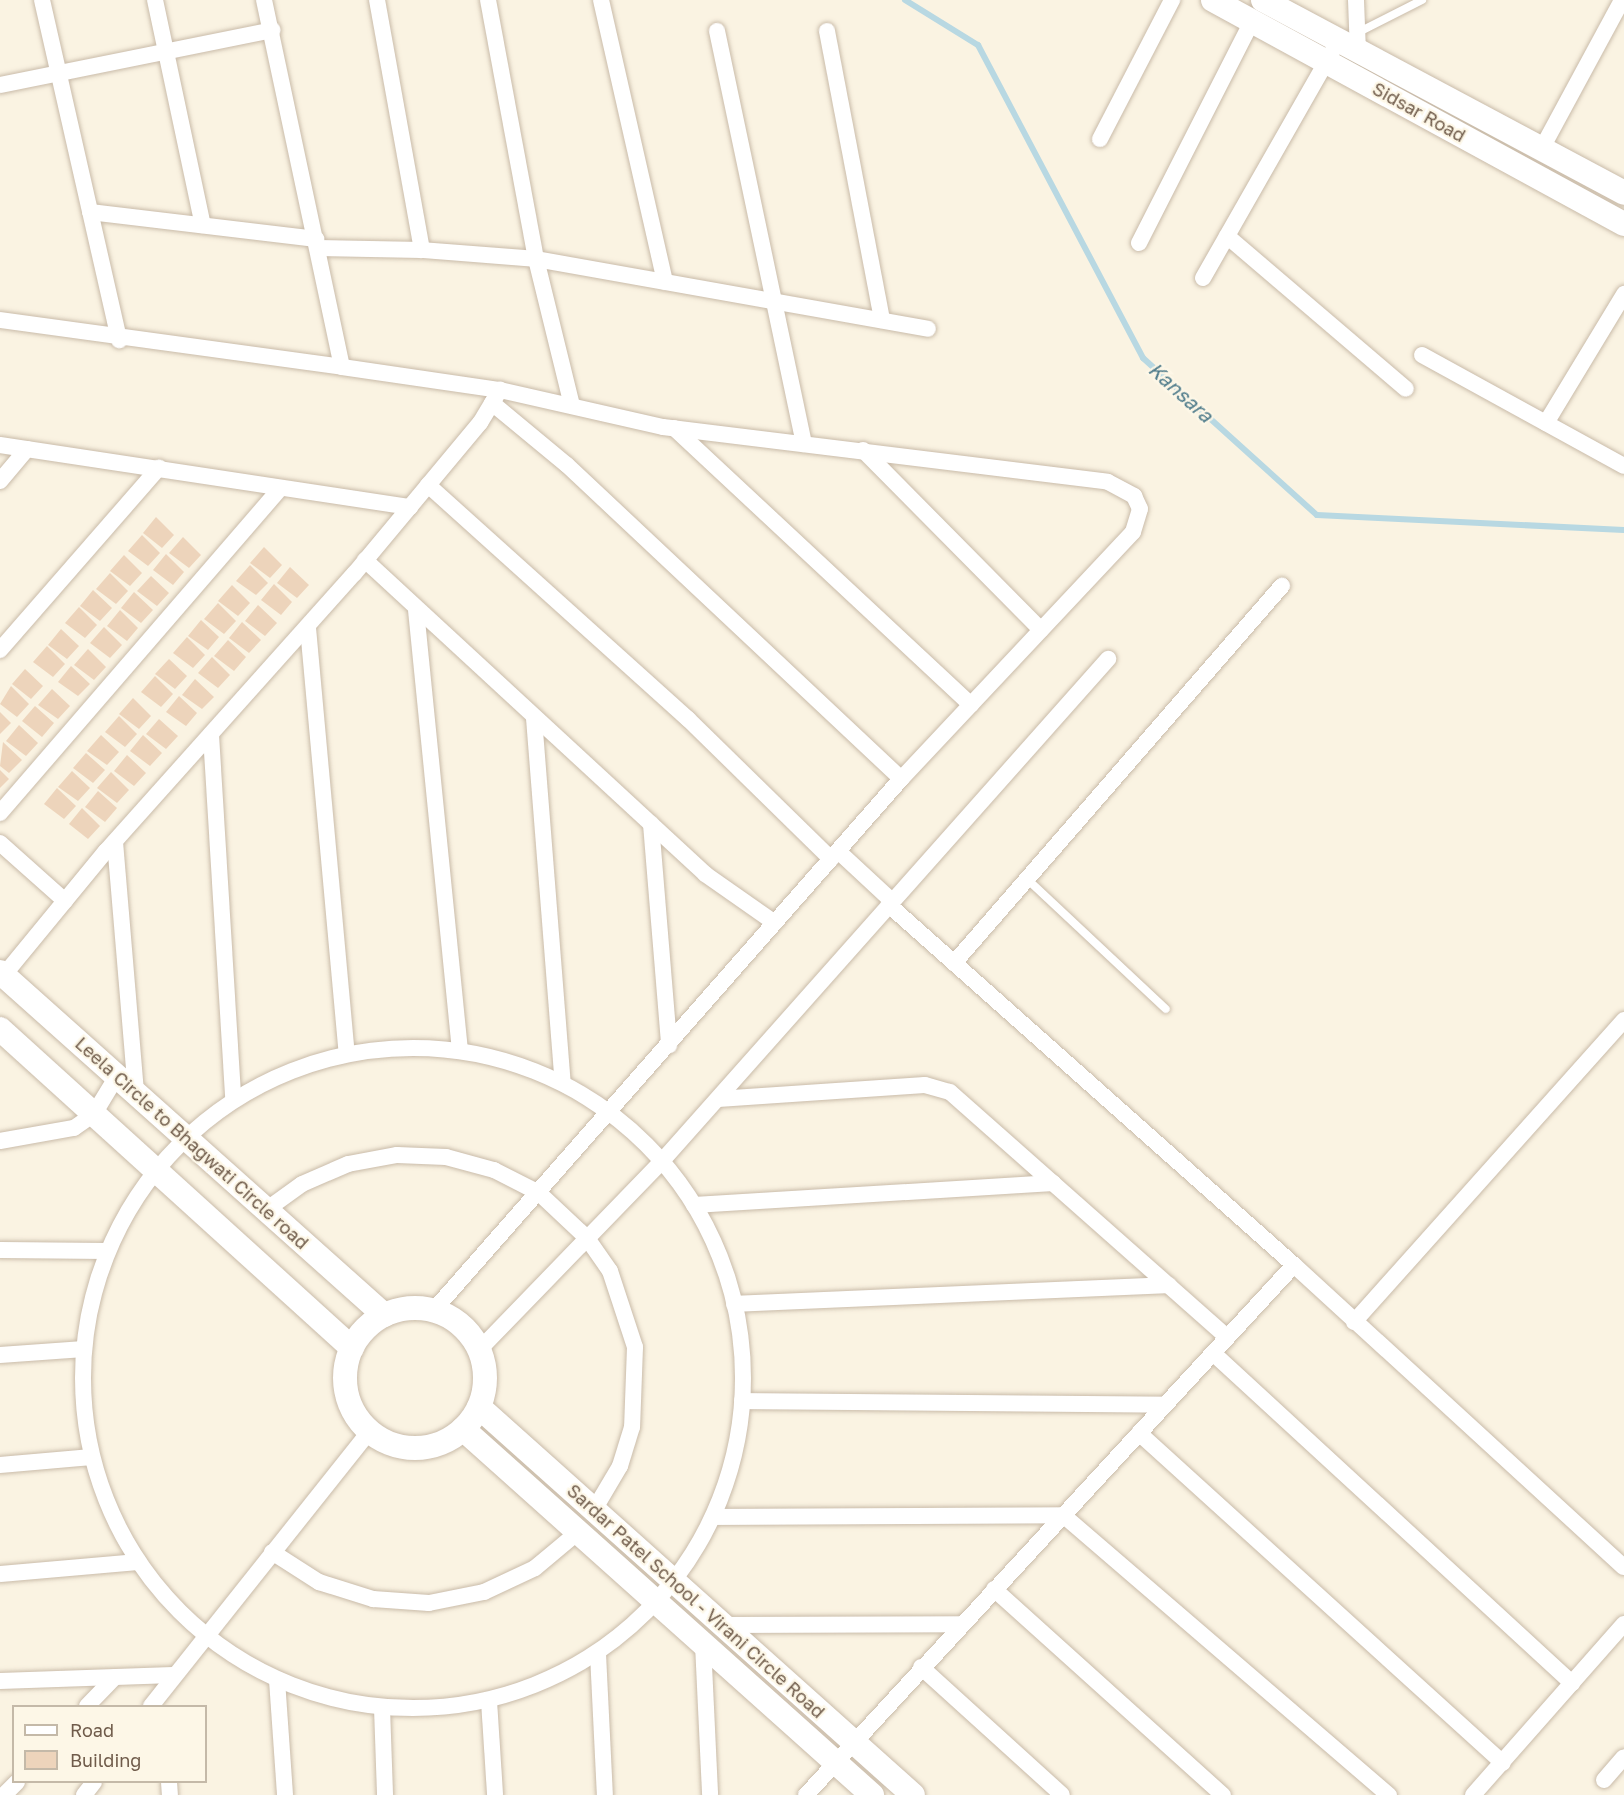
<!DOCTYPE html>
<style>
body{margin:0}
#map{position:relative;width:1624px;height:1795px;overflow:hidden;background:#faf3e2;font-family:"Golos Text",sans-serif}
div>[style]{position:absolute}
.stream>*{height:6px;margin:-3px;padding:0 3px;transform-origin:3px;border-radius:3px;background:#b8d8e2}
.building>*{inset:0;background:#edd4bb}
.roads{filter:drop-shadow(0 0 2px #c9bba9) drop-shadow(0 0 2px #c9bba9)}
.lane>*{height:8px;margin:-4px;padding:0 4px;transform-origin:4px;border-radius:4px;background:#fff}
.street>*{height:16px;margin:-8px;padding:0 8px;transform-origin:8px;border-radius:8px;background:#fff}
.street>.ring{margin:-8px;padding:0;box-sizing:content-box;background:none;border:16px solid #fff;border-radius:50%}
.secondary>*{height:24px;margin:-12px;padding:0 12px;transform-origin:12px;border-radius:12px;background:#fff}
.secondary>.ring{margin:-12px;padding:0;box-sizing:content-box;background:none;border:24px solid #fff;border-radius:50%}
span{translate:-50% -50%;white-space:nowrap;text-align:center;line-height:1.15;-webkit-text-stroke:4.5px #fdf7e7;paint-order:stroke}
.street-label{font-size:18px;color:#6f5b4a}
.water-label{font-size:20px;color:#4a7888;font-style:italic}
.legend{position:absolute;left:12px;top:1705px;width:195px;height:78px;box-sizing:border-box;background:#fdf7e7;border:2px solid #c4b9a8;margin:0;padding:8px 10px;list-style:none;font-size:18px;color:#6f5b4a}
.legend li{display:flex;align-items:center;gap:12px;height:30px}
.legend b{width:30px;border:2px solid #c4b9a8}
</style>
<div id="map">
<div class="stream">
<div style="left:905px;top:0;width:86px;rotate:31.7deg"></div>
<div style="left:978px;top:45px;width:354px;rotate:62.2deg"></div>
<div style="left:1143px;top:358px;width:234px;rotate:42.1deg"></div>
<div style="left:1317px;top:515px;width:307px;rotate:2.8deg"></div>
</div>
<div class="building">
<div style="clip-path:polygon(156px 517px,174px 535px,162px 548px,143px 533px)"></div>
<div style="clip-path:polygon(142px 535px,160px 553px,148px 566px,128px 551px)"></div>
<div style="clip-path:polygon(183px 537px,201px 555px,189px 568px,169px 553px)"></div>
<div style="clip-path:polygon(264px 547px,282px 565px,270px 578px,250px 563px)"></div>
<div style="clip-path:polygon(166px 554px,184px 572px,173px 585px,153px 570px)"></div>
<div style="clip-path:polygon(124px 555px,142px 573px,130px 586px,110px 571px)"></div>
<div style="clip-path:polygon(250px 565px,268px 583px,256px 595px,236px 581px)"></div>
<div style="clip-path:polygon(290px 567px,309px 585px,297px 598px,277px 583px)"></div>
<div style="clip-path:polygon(110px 573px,128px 591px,116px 604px,96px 589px)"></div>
<div style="clip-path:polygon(151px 576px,169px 593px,157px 606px,137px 591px)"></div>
<div style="clip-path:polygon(274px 584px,292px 602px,281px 615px,261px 600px)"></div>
<div style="clip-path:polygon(232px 585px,250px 603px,238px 616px,218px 601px)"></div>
<div style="clip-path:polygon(93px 590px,112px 608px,100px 621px,80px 606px)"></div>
<div style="clip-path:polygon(134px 592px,153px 610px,141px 623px,121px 608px)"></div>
<div style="clip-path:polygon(218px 603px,236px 621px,224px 634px,204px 619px)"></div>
<div style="clip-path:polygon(258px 605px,277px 623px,265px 636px,245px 621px)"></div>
<div style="clip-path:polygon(79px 607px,97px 625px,85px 638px,65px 623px)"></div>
<div style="clip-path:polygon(120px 610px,138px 628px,127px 641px,107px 626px)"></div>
<div style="clip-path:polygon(201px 620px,219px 637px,208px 650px,188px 636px)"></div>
<div style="clip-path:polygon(242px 622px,261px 640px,249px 653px,229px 638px)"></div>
<div style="clip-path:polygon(104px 627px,122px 645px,110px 658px,90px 643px)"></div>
<div style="clip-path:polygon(61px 629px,79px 646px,67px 659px,48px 645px)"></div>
<div style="clip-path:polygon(187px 637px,205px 655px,193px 668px,173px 653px)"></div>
<div style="clip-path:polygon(228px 640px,246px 657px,234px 671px,214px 656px)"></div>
<div style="clip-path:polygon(47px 646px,65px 664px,53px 677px,33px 662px)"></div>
<div style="clip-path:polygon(88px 649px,106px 667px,94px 680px,74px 665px)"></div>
<div style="clip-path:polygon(212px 657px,230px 675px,218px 688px,198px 673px)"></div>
<div style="clip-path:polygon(169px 659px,187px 676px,175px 689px,155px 674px)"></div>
<div style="clip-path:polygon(71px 666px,90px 684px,78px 696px,58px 682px)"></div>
<div style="clip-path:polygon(25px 669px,43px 686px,31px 699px,12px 684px)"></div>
<div style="clip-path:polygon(155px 676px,173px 694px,161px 707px,141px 692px)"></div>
<div style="clip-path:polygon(195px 679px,214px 697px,202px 709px,182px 695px)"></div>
<div style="clip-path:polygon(11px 686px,29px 704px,17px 717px,0 704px)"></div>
<div style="clip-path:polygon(52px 689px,70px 706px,58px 719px,38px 705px)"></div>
<div style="clip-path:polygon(179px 696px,197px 713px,186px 726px,166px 712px)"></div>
<div style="clip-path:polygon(133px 698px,151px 716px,139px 729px,119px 714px)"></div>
<div style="clip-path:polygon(35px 706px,54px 723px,42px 737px,22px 721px)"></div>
<div style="clip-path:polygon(0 712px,11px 723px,0 734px)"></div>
<div style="clip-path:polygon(119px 716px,137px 734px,125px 747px,105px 732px)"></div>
<div style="clip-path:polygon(159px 719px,178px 736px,166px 749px,146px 734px)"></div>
<div style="clip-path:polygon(19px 725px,38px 743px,26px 756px,6px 741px)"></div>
<div style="clip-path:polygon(101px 735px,119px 752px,107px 765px,87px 751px)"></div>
<div style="clip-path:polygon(143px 735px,162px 753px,150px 766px,130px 751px)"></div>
<div style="clip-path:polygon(3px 742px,22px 760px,9px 773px,0 766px)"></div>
<div style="clip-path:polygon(86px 753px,105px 770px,93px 783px,73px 768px)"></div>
<div style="clip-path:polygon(127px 755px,146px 773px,134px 786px,114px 771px)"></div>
<div style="clip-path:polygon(0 770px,9px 779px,0 788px)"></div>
<div style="clip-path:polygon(72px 771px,90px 788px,78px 801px,58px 787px)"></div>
<div style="clip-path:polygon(111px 772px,129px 790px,117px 803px,97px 788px)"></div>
<div style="clip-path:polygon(57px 788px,76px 806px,64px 819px,44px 804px)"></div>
<div style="clip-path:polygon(98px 791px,117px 808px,105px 822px,85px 807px)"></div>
<div style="clip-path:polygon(82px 808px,100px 826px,88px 839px,69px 824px)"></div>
</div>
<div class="roads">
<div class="lane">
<div style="left:1357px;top:33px;width:73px;rotate:-26.9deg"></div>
<div style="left:1027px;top:879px;width:190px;rotate:43.1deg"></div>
</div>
<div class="street">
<div style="left:42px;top:0;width:349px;rotate:77.2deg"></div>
<div style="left:155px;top:0;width:230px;rotate:78deg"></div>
<div style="left:264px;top:0;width:375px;rotate:78deg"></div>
<div style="left:342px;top:367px;width:160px;rotate:8.3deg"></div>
<div style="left:500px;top:390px;width:167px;rotate:12.8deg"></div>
<div style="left:663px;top:427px;width:448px;rotate:7deg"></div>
<div style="left:1108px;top:482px;width:30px;rotate:28deg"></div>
<div style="left:1134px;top:496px;width:14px;rotate:65deg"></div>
<div style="left:1140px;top:509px;width:24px;rotate:107deg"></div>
<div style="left:1133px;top:532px;width:339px;rotate:133.2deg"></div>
<div style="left:901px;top:779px;width:707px;rotate:131.33deg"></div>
<div style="left:488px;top:0;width:263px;rotate:79.5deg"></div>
<div style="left:536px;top:259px;width:151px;rotate:76.2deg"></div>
<div style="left:601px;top:0;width:289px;rotate:77.2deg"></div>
<div style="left:1356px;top:0;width:52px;rotate:87.8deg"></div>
<div style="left:717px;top:31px;width:422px;rotate:78.1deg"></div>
<div style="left:827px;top:31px;width:294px;rotate:79.2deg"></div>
<div style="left:0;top:85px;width:278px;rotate:-11.4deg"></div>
<div style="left:1100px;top:139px;width:157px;rotate:-62.6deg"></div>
<div style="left:1541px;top:150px;width:170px;rotate:-61.6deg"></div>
<div style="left:90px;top:212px;width:228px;rotate:6.8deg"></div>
<div style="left:1227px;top:236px;width:235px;rotate:40.5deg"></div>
<div style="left:1139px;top:243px;width:249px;rotate:-63deg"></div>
<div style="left:318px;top:248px;width:104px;rotate:1.1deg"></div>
<div style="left:422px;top:250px;width:254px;rotate:-100.2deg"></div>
<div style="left:422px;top:250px;width:114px;rotate:4.5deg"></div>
<div style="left:536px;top:259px;width:398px;rotate:10.1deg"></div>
<div style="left:1203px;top:278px;width:260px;rotate:-60.3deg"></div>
<div style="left:0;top:320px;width:345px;rotate:7.8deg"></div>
<div style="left:1422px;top:355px;width:230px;rotate:28.8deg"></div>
<div style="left:492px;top:403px;width:97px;rotate:39.6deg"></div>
<div style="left:567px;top:465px;width:458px;rotate:43.2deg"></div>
<div style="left:1546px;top:423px;width:151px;rotate:-58.8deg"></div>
<div style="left:674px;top:428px;width:406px;rotate:43deg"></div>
<div style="left:0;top:445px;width:415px;rotate:8.6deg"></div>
<div style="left:863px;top:450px;width:253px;rotate:45.3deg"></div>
<div style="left:0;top:481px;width:42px;rotate:-49.8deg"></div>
<div style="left:428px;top:485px;width:350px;rotate:42deg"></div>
<div style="left:688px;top:719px;width:200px;rotate:44.4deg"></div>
<div style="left:365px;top:560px;width:463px;rotate:42.7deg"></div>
<div style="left:705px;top:874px;width:85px;rotate:35deg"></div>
<div style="left:416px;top:610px;width:442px;rotate:84.3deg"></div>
<div style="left:308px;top:628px;width:427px;rotate:84.8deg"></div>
<div style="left:0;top:650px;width:242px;rotate:-48.9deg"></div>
<div style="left:534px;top:718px;width:366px;rotate:85.5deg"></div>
<div style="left:211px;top:735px;width:365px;rotate:86.5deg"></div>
<div style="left:0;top:813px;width:425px;rotate:-49.2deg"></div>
<div style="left:651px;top:824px;width:222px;rotate:85.3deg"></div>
<div style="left:115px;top:842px;width:252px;rotate:85.2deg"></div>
<div style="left:0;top:843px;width:87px;rotate:41.7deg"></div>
<div style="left:838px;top:851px;width:74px;rotate:42.8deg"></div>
<div style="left:954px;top:963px;width:500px;rotate:-49deg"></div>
<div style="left:4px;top:975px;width:161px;rotate:-50.6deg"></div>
<div style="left:106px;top:851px;width:372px;rotate:-48.2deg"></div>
<div style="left:354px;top:574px;width:197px;rotate:-50.2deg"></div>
<div style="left:480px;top:423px;width:39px;rotate:-59deg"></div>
<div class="ring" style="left:83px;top:1048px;width:644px;height:644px"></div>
<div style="left:718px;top:1099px;width:207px;rotate:-3.9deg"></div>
<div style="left:925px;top:1085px;width:26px;rotate:16deg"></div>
<div style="left:950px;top:1092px;width:370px;rotate:41.5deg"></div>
<div style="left:0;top:1141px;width:75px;rotate:-10deg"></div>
<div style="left:74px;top:1128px;width:24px;rotate:-35deg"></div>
<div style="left:94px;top:1114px;width:44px;rotate:-58.8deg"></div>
<div style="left:694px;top:1205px;width:360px;rotate:-3.5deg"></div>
<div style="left:266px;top:1210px;width:44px;rotate:-35.8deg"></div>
<div style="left:302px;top:1184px;width:50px;rotate:-23.5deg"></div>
<div style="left:348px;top:1164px;width:50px;rotate:-10.4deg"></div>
<div style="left:397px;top:1155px;width:49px;rotate:2.3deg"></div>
<div style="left:446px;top:1157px;width:50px;rotate:15.2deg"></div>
<div style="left:494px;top:1170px;width:51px;rotate:27.1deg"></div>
<div style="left:539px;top:1193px;width:66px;rotate:43.2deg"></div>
<div style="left:587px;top:1238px;width:40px;rotate:55.1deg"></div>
<div style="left:610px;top:1271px;width:80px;rotate:71.8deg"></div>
<div style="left:635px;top:1347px;width:80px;rotate:92.1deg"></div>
<div style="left:632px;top:1427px;width:41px;rotate:107.1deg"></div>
<div style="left:620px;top:1466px;width:51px;rotate:120.6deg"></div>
<div style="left:0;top:1250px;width:107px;rotate:0.5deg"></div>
<div style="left:1294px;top:1265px;width:447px;rotate:42.5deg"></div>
<div style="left:734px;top:1304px;width:435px;rotate:-2.5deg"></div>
<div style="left:1354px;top:1322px;width:405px;rotate:-48.2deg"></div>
<div style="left:479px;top:1350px;width:263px;rotate:-45.9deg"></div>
<div style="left:662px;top:1161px;width:672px;rotate:-48.38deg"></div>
<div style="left:1213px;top:1353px;width:488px;rotate:42.6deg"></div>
<div style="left:0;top:1355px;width:84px;rotate:-4.1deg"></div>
<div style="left:742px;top:1401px;width:423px;rotate:0.5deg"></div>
<div style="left:1139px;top:1433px;width:491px;rotate:42.2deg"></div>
<div style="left:0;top:1465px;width:92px;rotate:-5deg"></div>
<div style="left:713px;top:1517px;width:350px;rotate:-0.3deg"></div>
<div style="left:1063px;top:1515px;width:430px;rotate:40.7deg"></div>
<div style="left:272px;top:1552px;width:56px;rotate:32.6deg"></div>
<div style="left:319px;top:1582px;width:57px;rotate:17.5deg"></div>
<div style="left:373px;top:1599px;width:56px;rotate:4.1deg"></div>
<div style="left:429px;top:1603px;width:56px;rotate:-11.3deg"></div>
<div style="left:484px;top:1592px;width:56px;rotate:-25.2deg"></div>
<div style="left:535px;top:1568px;width:56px;rotate:-39.9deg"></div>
<div style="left:0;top:1574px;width:139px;rotate:-5deg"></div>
<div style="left:994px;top:1589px;width:308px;rotate:42deg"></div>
<div style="left:723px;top:1625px;width:238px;rotate:-0.2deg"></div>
<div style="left:703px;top:1644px;width:151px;rotate:87.3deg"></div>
<div style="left:598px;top:1654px;width:141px;rotate:87.2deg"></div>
<div style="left:921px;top:1667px;width:190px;rotate:42.2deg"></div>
<div style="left:277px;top:1680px;width:115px;rotate:86deg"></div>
<div style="left:0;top:1681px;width:173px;rotate:-2deg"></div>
<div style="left:489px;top:1701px;width:94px;rotate:86.3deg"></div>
<div style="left:87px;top:1706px;width:40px;rotate:-46deg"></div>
<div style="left:151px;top:1706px;width:352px;rotate:-51.5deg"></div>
<div style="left:382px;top:1708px;width:87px;rotate:88deg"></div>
<div style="left:1604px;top:1780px;width:30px;rotate:-49deg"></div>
<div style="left:169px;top:1782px;width:13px;rotate:86deg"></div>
<div style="left:5px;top:1794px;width:17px;rotate:-45deg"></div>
<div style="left:84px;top:1795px;width:16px;rotate:-52deg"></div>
<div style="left:806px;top:1795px;width:720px;rotate:-47.36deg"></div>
<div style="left:1294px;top:1265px;width:542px;rotate:-138.37deg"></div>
<div style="left:1473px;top:1795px;width:228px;rotate:-48.6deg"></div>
</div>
<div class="secondary">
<div style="left:1213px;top:0;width:468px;rotate:28.6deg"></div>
<div style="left:1263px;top:0;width:409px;rotate:28.1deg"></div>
<div style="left:0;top:972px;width:515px;rotate:41.77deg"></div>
<div style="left:0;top:1029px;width:475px;rotate:42.2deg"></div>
<div class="ring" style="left:345px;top:1308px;width:116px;height:116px"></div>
<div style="left:479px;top:1407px;width:582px;rotate:41.8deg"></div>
<div style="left:463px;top:1429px;width:549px;rotate:41.82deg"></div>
</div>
</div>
<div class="street-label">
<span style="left:1419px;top:112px;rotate:29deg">Sidsar Road</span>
<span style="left:192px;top:1143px;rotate:42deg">Leela Circle to Bhagwati Circle road</span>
<span style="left:696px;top:1601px;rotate:42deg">Sardar Patel School - Virani Circle Road</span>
</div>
<div class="water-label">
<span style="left:1181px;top:392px;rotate:42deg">Kansara</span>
</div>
<ul class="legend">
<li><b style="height:8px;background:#fff"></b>Road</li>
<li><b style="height:16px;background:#edd4bb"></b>Building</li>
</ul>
</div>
